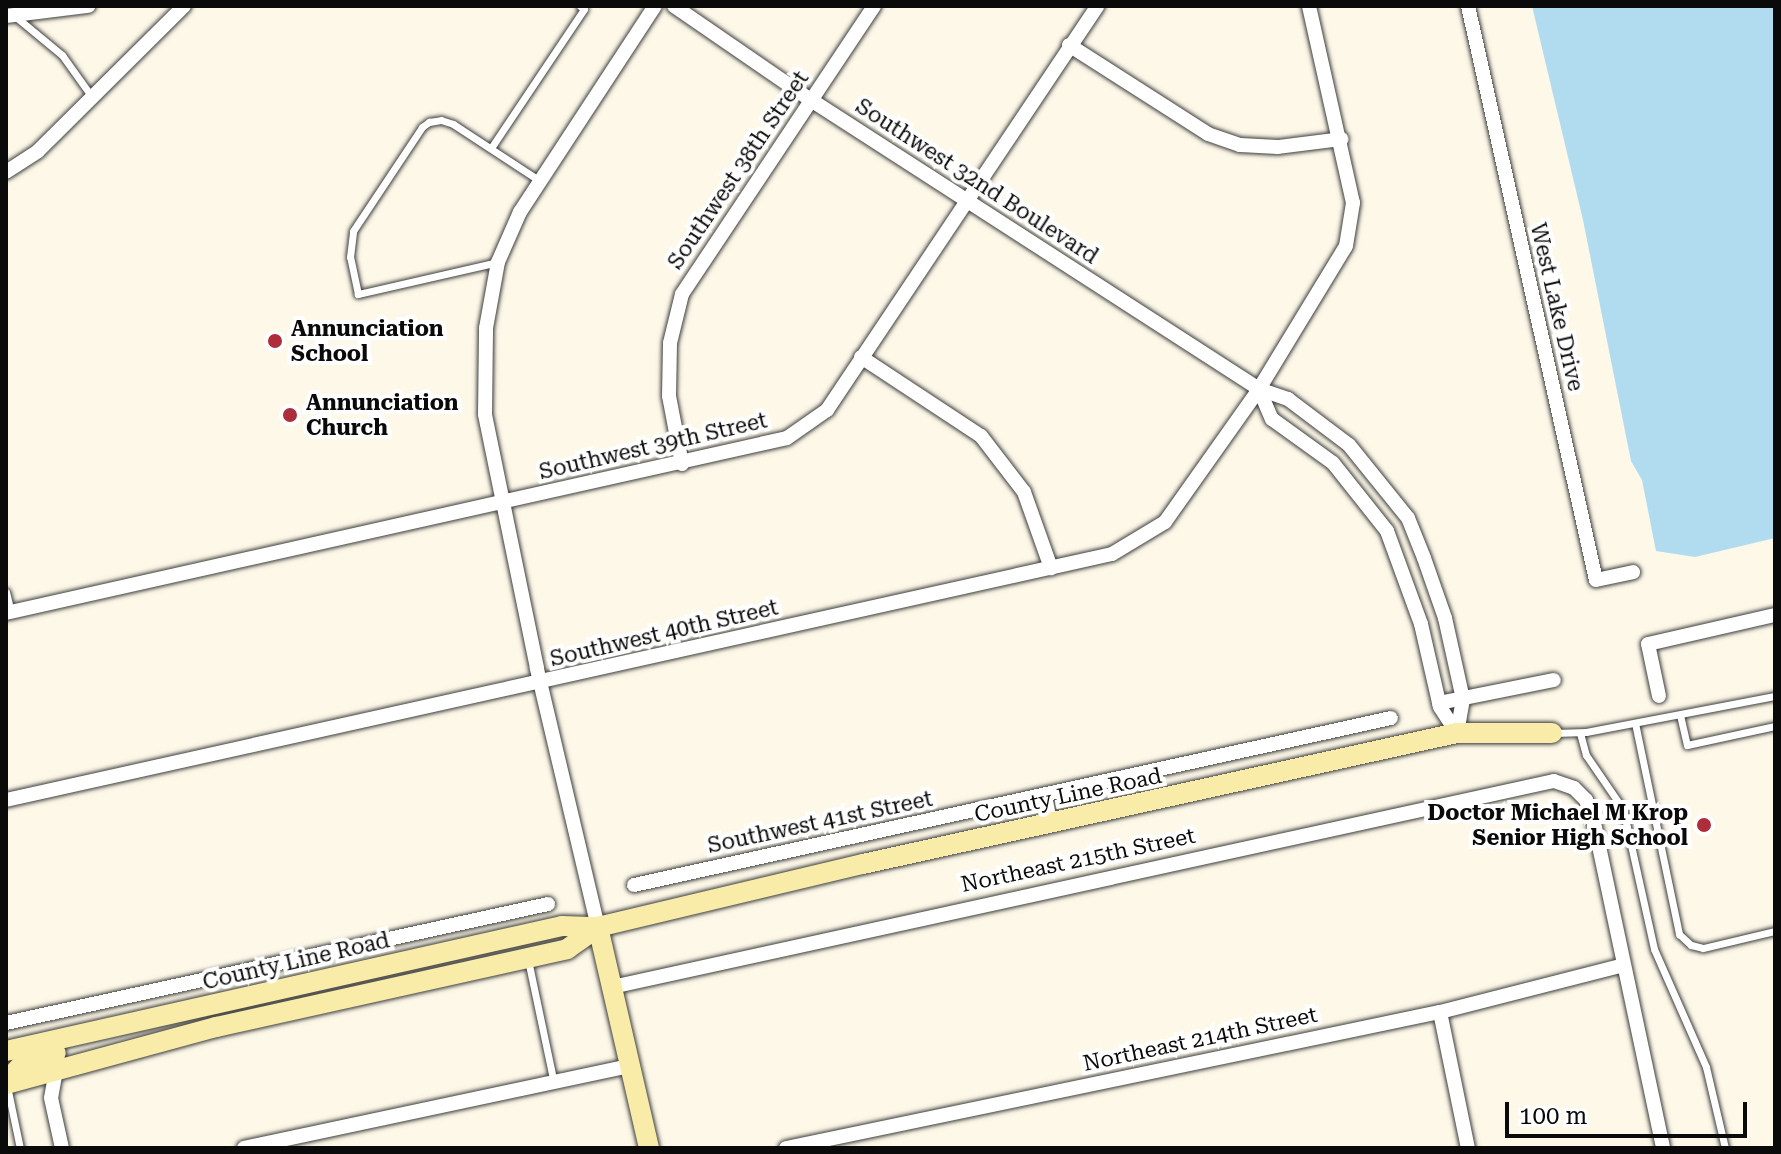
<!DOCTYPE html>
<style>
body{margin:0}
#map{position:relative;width:1781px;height:1154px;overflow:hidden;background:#fdf8e8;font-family:"Roboto Serif",serif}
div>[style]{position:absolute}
.water>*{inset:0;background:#b1dcf0}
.roads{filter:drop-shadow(0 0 2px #3d3d3d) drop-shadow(0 0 2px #3d3d3d)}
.lane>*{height:7px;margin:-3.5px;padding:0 3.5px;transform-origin:3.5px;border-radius:3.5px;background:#fff}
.street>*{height:14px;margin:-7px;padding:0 7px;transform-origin:7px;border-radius:7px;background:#fff}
.secondary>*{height:20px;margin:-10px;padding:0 10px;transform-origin:10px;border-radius:10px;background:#f8eca8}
.dots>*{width:22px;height:22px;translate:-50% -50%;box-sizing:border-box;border:4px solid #fff;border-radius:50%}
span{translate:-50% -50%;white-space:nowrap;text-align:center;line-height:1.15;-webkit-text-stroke:8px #fff;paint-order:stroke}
.street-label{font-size:22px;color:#0a0a0a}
.poi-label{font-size:22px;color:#0a0a0a;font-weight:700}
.left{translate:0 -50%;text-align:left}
.right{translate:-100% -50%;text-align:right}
.frame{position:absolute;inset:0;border:8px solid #0a0a0a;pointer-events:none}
.scale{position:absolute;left:1505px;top:1102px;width:242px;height:36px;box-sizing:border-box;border:4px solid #0a0a0a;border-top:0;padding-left:10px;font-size:24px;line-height:28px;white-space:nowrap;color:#0a0a0a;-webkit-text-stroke:6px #fff;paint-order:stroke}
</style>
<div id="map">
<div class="water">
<div style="clip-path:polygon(1532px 6px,1775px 6px,1775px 538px,1695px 557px,1656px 551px,1642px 480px,1631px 461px,1583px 220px)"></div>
</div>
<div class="roads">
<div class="lane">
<div style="left:16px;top:17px;width:60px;rotate:39.6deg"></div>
<div style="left:62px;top:55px;width:52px;rotate:54.5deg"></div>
<div style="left:491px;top:148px;width:167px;rotate:-56.2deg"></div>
<div style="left:584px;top:9px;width:5px;rotate:-143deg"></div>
<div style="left:498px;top:262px;width:144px;rotate:167.1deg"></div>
<div style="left:358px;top:294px;width:38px;rotate:-102deg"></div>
<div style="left:350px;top:257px;width:26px;rotate:-83deg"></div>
<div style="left:353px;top:231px;width:125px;rotate:-56.4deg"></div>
<div style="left:422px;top:127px;width:9px;rotate:-36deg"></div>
<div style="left:429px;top:122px;width:12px;rotate:-9deg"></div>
<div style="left:441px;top:120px;width:13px;rotate:18deg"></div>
<div style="left:453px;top:124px;width:104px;rotate:33.2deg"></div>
<div style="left:6px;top:592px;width:21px;rotate:76deg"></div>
<div style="left:1680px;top:715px;width:31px;rotate:77deg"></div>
<div style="left:1687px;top:745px;width:90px;rotate:-12.2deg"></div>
<div style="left:1635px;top:723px;width:216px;rotate:78.2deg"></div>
<div style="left:1679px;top:934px;width:16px;rotate:43deg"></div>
<div style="left:1691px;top:945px;width:12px;rotate:14deg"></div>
<div style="left:1703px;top:948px;width:74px;rotate:-13.3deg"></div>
<div style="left:1554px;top:733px;width:32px;rotate:-2deg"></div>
<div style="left:1586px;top:732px;width:192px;rotate:-10.8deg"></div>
<div style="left:1580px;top:733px;width:23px;rotate:75deg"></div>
<div style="left:1586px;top:755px;width:65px;rotate:55.6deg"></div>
<div style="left:1623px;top:809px;width:143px;rotate:77.5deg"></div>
<div style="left:1654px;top:949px;width:129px;rotate:66.2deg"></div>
<div style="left:1706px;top:1067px;width:83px;rotate:76.8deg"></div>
<div style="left:1048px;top:795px;width:25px;rotate:79deg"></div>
<div style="left:528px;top:960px;width:126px;rotate:78.1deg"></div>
<div style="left:7px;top:1086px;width:63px;rotate:78.2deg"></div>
</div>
<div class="street">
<div style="left:674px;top:6px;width:166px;rotate:34.5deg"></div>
<div style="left:811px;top:100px;width:533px;rotate:32.83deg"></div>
<div style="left:1259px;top:389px;width:31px;rotate:19deg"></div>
<div style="left:1288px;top:399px;width:76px;rotate:37deg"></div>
<div style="left:1349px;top:445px;width:94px;rotate:51.1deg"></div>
<div style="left:1408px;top:518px;width:43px;rotate:68.2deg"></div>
<div style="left:1424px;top:558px;width:64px;rotate:70.7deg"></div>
<div style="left:1445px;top:618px;width:83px;rotate:77.5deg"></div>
<div style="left:1463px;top:699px;width:35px;rotate:100deg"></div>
<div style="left:1468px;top:6px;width:588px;rotate:77.43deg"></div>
<div style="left:1596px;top:580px;width:38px;rotate:-12deg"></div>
<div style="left:6px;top:16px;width:83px;rotate:-7deg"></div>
<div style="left:1069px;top:45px;width:165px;rotate:32.6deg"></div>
<div style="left:1208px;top:134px;width:34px;rotate:19deg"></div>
<div style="left:1240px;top:145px;width:38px;rotate:3deg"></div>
<div style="left:1278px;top:147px;width:64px;rotate:-7.2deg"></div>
<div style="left:6px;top:172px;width:38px;rotate:-33deg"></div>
<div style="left:38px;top:151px;width:206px;rotate:-44.8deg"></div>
<div style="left:861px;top:357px;width:144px;rotate:33.4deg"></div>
<div style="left:981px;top:436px;width:71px;rotate:52.5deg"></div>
<div style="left:1024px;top:492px;width:81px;rotate:70.4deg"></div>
<div style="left:1259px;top:389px;width:33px;rotate:67deg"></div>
<div style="left:1272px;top:419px;width:75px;rotate:35.8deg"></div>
<div style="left:1333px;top:463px;width:87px;rotate:51.5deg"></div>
<div style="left:1387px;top:531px;width:99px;rotate:69.9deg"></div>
<div style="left:1421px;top:624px;width:85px;rotate:77.1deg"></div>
<div style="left:1440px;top:707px;width:31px;rotate:57deg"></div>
<div style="left:682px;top:464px;width:69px;rotate:-100.8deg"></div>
<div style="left:669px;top:396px;width:53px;rotate:-88.9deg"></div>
<div style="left:670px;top:343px;width:50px;rotate:-76.2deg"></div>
<div style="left:682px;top:294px;width:346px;rotate:-56.3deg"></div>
<div style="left:6px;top:613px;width:800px;rotate:-12.63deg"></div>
<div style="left:787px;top:438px;width:49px;rotate:-35deg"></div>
<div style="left:827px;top:410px;width:486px;rotate:-56.2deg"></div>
<div style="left:1659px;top:696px;width:53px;rotate:-101.9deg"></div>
<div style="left:1648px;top:644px;width:130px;rotate:-12.9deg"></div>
<div style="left:1439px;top:703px;width:117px;rotate:-11.3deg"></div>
<div style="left:6px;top:800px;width:1133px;rotate:-12.54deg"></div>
<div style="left:1112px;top:554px;width:62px;rotate:-31.1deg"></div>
<div style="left:1165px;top:522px;width:163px;rotate:-54.7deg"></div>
<div style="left:1259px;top:389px;width:167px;rotate:-58.7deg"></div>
<div style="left:1346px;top:246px;width:44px;rotate:-80.8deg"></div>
<div style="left:1353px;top:203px;width:202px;rotate:-102.6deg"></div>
<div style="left:634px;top:885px;width:775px;rotate:-12.44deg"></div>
<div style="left:598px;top:927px;width:266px;rotate:-103.3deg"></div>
<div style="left:537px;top:668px;width:259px;rotate:-101.6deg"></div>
<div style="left:485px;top:414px;width:86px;rotate:-89.3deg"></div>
<div style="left:486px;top:328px;width:67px;rotate:-79.7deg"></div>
<div style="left:498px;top:262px;width:55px;rotate:-66.3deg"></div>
<div style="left:520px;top:212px;width:246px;rotate:-56.8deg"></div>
<div style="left:612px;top:987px;width:964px;rotate:-12.34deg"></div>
<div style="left:1554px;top:781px;width:21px;rotate:19deg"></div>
<div style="left:1574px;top:788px;width:17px;rotate:45deg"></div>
<div style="left:1586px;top:800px;width:19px;rotate:69deg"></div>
<div style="left:1593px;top:818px;width:337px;rotate:78deg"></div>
<div style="left:1440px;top:1012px;width:139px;rotate:78.4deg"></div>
<div style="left:6px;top:1023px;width:555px;rotate:-12.38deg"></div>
<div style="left:56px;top:1070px;width:28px;rotate:100deg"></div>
<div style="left:51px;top:1098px;width:51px;rotate:77.6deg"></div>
<div style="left:244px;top:1148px;width:396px;rotate:-12deg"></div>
<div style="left:786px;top:1148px;width:668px;rotate:-11.75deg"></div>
<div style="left:1440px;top:1012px;width:187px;rotate:-14.3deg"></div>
</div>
<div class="secondary">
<div style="left:598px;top:927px;width:227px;rotate:77deg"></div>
<div style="left:6px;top:1051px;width:570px;rotate:-12.67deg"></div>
<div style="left:562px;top:926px;width:36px;rotate:2deg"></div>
<div style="left:598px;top:927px;width:272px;rotate:-13.4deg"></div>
<div style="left:863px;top:864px;width:608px;rotate:-12.44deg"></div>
<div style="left:1457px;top:733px;width:95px"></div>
<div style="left:6px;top:1082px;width:27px;rotate:-48deg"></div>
<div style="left:24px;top:1062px;width:33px;rotate:-16deg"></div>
<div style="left:6px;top:1084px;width:218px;rotate:-15.2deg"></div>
<div style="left:216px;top:1027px;width:360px;rotate:-12.5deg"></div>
<div style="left:567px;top:949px;width:38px;rotate:-35deg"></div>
</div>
</div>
<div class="dots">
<div style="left:275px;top:341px;background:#ad2e3a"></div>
<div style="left:290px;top:415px;background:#ad2e3a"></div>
<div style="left:1704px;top:825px;background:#ad2e3a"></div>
</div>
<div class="street-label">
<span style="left:738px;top:170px;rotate:-56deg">Southwest 38th Street</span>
<span style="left:977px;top:181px;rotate:33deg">Southwest 32nd Boulevard</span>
<span style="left:1557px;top:307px;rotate:77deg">West Lake Drive</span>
<span style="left:653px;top:446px;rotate:-13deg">Southwest 39th Street</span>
<span style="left:664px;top:633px;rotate:-13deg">Southwest 40th Street</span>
<span style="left:1068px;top:795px;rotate:-12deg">County Line Road</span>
<span style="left:820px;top:822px;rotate:-12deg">Southwest 41st Street</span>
<span style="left:1078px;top:860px;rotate:-12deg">Northeast 215th Street</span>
<span style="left:296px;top:961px;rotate:-13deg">County Line Road</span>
<span style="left:1200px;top:1039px;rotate:-12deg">Northeast 214th Street</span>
</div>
<div class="poi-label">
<span class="left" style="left:291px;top:341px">Annunciation<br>School</span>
<span class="left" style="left:306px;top:415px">Annunciation<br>Church</span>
<span class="right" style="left:1688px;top:825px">Doctor Michael M Krop<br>Senior High School</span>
</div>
<div class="frame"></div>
<div class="scale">100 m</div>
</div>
